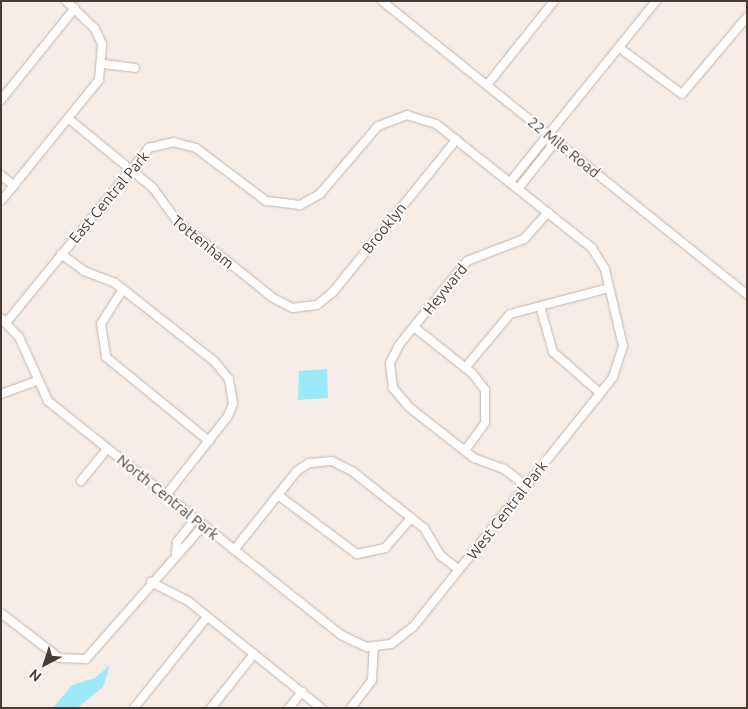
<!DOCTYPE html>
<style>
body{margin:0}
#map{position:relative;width:748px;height:709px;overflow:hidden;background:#f4ece5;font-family:Ubuntu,sans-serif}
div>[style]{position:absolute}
.water>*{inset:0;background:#9be9f8}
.roads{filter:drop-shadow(0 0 1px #c4b4aa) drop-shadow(0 0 1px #c4b4aa)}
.minor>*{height:8px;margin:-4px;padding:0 4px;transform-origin:4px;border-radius:4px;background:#fff}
span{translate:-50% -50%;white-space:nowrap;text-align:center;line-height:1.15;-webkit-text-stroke:4px #fff;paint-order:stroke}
.street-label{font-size:15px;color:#473b34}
.frame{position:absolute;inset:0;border:2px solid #473b34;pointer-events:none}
.north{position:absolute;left:20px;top:639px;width:50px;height:50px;-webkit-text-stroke:4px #fff;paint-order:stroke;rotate:220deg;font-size:14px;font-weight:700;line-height:20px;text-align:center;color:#473b34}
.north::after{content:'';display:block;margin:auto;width:18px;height:22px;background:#473b34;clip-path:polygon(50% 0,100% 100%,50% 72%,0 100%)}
</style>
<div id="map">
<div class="water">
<div style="clip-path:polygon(327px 369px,328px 398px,298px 400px,299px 371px)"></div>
<div style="clip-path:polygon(110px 665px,103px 687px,77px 708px,53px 708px,72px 685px,95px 678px)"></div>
</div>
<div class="roads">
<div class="minor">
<div style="left:382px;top:1px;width:468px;rotate:38.8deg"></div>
<div style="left:621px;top:49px;width:76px;rotate:36.4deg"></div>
<div style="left:682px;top:94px;width:101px;rotate:-49.8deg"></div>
<div style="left:103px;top:64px;width:32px;rotate:7deg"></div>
<div style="left:487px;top:85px;width:107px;rotate:-51.4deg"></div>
<div style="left:1px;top:100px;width:118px;rotate:-51.2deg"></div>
<div style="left:69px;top:119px;width:109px;rotate:39.4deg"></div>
<div style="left:153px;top:188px;width:39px;rotate:54deg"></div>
<div style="left:176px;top:220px;width:124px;rotate:38.8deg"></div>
<div style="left:273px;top:298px;width:22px;rotate:27deg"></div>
<div style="left:293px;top:308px;width:24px;rotate:-7deg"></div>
<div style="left:317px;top:305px;width:21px;rotate:-39deg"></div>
<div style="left:333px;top:292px;width:196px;rotate:-51deg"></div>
<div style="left:1px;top:175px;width:17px;rotate:40deg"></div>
<div style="left:510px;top:182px;width:233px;rotate:-51.1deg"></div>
<div style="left:518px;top:189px;width:53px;rotate:-51.8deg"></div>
<div style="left:551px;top:147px;width:11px;rotate:-95deg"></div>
<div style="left:1px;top:201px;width:156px;rotate:-51deg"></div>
<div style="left:99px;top:80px;width:36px;rotate:-85deg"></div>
<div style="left:102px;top:44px;width:17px;rotate:-115deg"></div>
<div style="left:95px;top:29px;width:40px;rotate:-136deg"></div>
<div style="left:61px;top:254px;width:29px;rotate:36deg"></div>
<div style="left:84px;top:271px;width:33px;rotate:21deg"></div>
<div style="left:115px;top:283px;width:127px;rotate:38.3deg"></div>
<div style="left:215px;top:362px;width:22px;rotate:51deg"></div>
<div style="left:229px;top:379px;width:25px;rotate:81deg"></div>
<div style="left:233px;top:404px;width:13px;rotate:113deg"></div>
<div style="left:228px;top:416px;width:100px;rotate:128.1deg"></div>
<div style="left:123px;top:289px;width:41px;rotate:122.2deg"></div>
<div style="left:101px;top:324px;width:33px;rotate:81deg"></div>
<div style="left:106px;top:357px;width:133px;rotate:39.2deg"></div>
<div style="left:540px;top:306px;width:48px;rotate:74.2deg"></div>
<div style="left:553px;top:352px;width:62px;rotate:41.1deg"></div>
<div style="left:1px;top:318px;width:26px;rotate:47deg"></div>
<div style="left:19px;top:337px;width:70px;rotate:65.6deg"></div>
<div style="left:48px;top:401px;width:375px;rotate:38.6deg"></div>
<div style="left:341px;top:635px;width:29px;rotate:25deg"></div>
<div style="left:367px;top:647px;width:24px;rotate:-7deg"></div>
<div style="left:391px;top:644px;width:28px;rotate:-38deg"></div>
<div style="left:413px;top:627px;width:320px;rotate:-51.3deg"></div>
<div style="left:613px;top:377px;width:33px;rotate:-72deg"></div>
<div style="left:623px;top:346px;width:79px;rotate:-103.2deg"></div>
<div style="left:605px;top:269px;width:25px;rotate:-122deg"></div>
<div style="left:592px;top:248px;width:199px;rotate:-141.5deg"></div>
<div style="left:436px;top:124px;width:30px;rotate:-163deg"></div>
<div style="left:407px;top:115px;width:31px;rotate:159deg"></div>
<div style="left:378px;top:126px;width:89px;rotate:130.5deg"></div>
<div style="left:320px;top:194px;width:23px;rotate:151deg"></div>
<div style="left:300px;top:205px;width:34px;rotate:-173deg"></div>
<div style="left:266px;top:201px;width:88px;rotate:-142.9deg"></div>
<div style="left:196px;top:148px;width:23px;rotate:-165deg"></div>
<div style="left:174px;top:142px;width:26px;rotate:167deg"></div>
<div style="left:149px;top:148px;width:226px;rotate:129.3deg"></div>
<div style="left:414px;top:327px;width:75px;rotate:38.5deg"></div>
<div style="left:473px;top:374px;width:20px;rotate:53deg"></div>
<div style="left:485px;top:390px;width:33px;rotate:90deg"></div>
<div style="left:485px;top:423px;width:34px;rotate:126deg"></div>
<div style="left:465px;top:368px;width:70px;rotate:-50.2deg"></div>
<div style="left:510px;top:314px;width:102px;rotate:-14.7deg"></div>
<div style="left:1px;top:394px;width:37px;rotate:-20deg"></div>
<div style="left:81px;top:481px;width:41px;rotate:-50.9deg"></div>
<div style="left:526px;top:486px;width:28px;rotate:-142deg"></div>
<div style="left:504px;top:469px;width:32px;rotate:-160deg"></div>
<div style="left:474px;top:458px;width:83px;rotate:-141.9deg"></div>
<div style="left:409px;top:407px;width:25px;rotate:-130deg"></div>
<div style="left:393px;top:388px;width:25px;rotate:-97deg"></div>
<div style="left:390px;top:363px;width:20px;rotate:-63deg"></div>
<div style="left:399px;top:345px;width:108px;rotate:-51deg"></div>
<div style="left:467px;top:261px;width:61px;rotate:-21.1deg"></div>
<div style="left:524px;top:239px;width:36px;rotate:-48deg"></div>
<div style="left:278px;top:495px;width:99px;rotate:36.8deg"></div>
<div style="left:357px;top:554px;width:29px;rotate:-12deg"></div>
<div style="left:385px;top:548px;width:40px;rotate:-49deg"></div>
<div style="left:234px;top:550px;width:101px;rotate:-51.4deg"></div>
<div style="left:297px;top:471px;width:14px;rotate:-34deg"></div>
<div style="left:309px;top:463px;width:23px;rotate:-5deg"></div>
<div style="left:332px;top:461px;width:22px;rotate:27deg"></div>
<div style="left:352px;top:471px;width:92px;rotate:38.4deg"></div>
<div style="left:424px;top:528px;width:31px;rotate:59deg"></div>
<div style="left:440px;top:555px;width:24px;rotate:38deg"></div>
<div style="left:176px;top:553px;width:11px;rotate:-85deg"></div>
<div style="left:177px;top:542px;width:29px;rotate:-52deg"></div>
<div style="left:151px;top:582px;width:42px;rotate:27.2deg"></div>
<div style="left:188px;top:601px;width:171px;rotate:38.8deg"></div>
<div style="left:1px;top:613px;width:73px;rotate:37.8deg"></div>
<div style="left:59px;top:658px;width:27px;rotate:2deg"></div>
<div style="left:86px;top:659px;width:177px;rotate:-48.7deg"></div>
<div style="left:134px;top:708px;width:117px;rotate:-51.3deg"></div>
<div style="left:211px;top:708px;width:69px;rotate:-51.5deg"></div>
<div style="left:289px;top:708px;width:21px;rotate:-51deg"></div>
<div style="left:351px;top:708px;width:35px;rotate:-53deg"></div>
<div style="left:372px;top:680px;width:33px;rotate:-87deg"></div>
</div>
</div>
<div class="street-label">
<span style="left:564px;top:147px;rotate:39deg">22 Mile Road</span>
<span style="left:109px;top:197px;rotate:-50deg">East Central Park</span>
<span style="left:384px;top:228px;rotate:-51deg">Brooklyn</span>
<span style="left:203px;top:242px;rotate:39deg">Tottenham</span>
<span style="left:445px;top:289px;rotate:-51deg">Heyward</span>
<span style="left:168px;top:497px;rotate:39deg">North Central Park</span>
<span style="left:507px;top:510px;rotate:-52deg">West Central Park</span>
</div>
<div class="frame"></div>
<div class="north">N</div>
</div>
